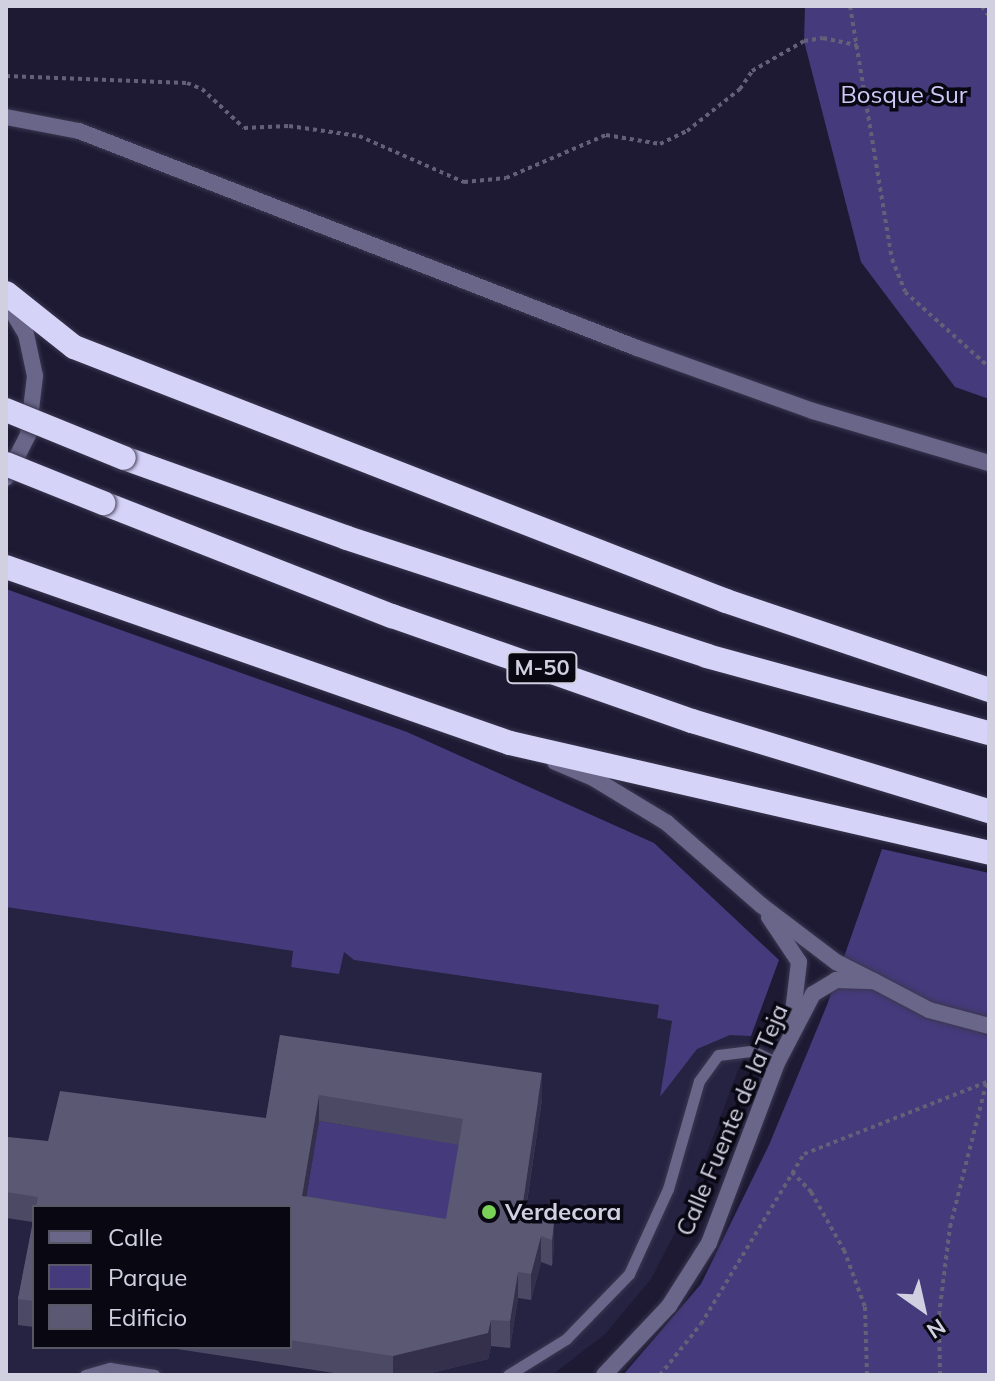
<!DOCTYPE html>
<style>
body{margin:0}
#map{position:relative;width:995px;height:1381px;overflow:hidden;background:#1e1a34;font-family:Mulish,sans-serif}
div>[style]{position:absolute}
.built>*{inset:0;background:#262342}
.green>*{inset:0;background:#453a7b}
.path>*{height:4px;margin-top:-2px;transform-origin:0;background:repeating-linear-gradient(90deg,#636077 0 4px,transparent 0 8px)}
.roads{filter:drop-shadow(0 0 2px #3b3750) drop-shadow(0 0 2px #3b3750)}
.service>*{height:11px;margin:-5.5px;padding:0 5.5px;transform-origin:5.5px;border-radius:5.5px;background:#69668a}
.minor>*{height:16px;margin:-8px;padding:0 8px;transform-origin:8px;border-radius:8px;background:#69668a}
.tertiary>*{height:16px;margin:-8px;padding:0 8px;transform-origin:8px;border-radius:8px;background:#69668a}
.motorway>*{height:24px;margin:-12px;padding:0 12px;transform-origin:12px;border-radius:12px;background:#d5d3f7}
.bridges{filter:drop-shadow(0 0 2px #3b3750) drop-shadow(0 0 2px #3b3750)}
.motorway-bridge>*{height:24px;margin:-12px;padding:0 12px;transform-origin:12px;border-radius:12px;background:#d5d3f7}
.wall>*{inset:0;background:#4c4965}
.shaded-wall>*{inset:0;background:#34304c}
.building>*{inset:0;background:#5a5873}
.dots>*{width:22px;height:22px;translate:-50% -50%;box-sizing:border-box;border:4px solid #080712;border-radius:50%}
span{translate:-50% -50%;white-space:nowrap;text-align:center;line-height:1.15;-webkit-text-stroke:7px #080712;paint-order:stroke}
.shield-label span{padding:2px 6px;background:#080712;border:2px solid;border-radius:6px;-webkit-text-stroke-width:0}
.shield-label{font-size:22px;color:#d1d0e1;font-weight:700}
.park-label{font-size:24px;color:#cdcaf7}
.street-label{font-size:24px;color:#d1d0e1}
.poi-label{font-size:24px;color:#d1d0e1;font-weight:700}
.left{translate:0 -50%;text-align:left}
.frame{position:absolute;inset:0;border:8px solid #d1d0e1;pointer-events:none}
.legend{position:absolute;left:32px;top:1205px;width:260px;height:144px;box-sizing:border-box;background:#080712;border:2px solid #585765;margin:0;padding:10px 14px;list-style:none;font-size:24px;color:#d1d0e1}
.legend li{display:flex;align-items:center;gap:16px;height:40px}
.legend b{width:40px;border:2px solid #585765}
.north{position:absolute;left:883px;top:1269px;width:80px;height:80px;-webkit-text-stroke:6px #080712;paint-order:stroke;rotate:146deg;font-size:22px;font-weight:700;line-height:32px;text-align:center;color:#d1d0e1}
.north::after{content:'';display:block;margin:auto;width:28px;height:36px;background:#d1d0e1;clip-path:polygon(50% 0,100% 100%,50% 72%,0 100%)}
</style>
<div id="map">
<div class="built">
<div style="clip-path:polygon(evenodd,6px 907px,293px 951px,291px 967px,344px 952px,354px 960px,659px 1005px,657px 1018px,751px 1036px,682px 1219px,651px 1279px,605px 1334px,552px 1375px,6px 1375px,6px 907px,34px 1207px,290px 1207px,290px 1347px,34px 1347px,34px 1207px)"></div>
</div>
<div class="green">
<div style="clip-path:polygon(805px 6px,989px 6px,989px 399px,955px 387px,861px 262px,804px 41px)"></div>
<div style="clip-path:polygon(6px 589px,407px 732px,654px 843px,779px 960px,751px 1036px,730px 1035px,697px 1049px,660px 1097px,672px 1021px,657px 1018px,659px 1005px,354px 960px,344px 952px,339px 974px,291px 967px,293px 951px,6px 907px)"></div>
<div style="clip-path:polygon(882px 849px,989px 873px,989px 1375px,623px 1375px,701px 1284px,769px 1145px,827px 1005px)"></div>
<div style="clip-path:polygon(319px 1121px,463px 1145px,446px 1245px,302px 1222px)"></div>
</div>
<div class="path">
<div style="left:850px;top:6px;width:256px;rotate:80.6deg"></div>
<div style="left:892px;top:259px;width:35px;rotate:68deg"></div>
<div style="left:905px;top:292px;width:113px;rotate:41.8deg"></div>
<div style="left:982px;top:6px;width:12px;rotate:55deg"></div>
<div style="left:6px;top:76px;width:181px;rotate:2.2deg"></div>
<div style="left:187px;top:83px;width:16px;rotate:22deg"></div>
<div style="left:202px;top:89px;width:57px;rotate:42.9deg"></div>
<div style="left:244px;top:128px;width:45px;rotate:-2.5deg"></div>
<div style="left:289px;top:126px;width:71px;rotate:8.1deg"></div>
<div style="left:359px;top:136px;width:115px;rotate:23.7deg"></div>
<div style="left:464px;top:182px;width:42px;rotate:-5.4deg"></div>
<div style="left:506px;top:178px;width:109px;rotate:-23.3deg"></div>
<div style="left:606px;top:135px;width:55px;rotate:9.5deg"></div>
<div style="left:660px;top:144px;width:30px;rotate:-26deg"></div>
<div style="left:687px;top:131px;width:68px;rotate:-38.4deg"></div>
<div style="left:740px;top:89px;width:22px;rotate:-56deg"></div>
<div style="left:752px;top:71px;width:60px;rotate:-30deg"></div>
<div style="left:804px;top:41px;width:19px;rotate:-9deg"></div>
<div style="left:823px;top:38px;width:35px;rotate:12deg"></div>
<div style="left:792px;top:1172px;width:28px;rotate:46deg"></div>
<div style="left:811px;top:1192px;width:67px;rotate:60.4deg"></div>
<div style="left:844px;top:1250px;width:61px;rotate:69.8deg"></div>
<div style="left:865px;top:1307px;width:68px;rotate:88.3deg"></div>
<div style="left:660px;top:1375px;width:65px;rotate:-51.2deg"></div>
<div style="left:701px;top:1324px;width:199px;rotate:-58.8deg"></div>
<div style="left:804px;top:1154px;width:199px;rotate:-21.5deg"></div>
<div style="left:940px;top:1375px;width:60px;rotate:-91deg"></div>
<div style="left:939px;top:1315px;width:89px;rotate:-82.9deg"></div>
<div style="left:950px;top:1227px;width:151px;rotate:-75.8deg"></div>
</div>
<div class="roads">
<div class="service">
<div style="left:85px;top:1375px;width:26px;rotate:-16deg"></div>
<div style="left:110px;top:1368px;width:45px;rotate:9deg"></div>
<div style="left:508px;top:1375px;width:68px;rotate:-31.8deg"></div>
<div style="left:566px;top:1339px;width:91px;rotate:-45.9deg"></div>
<div style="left:629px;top:1274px;width:94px;rotate:-65.4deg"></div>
<div style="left:668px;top:1189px;width:112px;rotate:-74deg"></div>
<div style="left:699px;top:1081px;width:32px;rotate:-54deg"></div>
<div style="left:718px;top:1055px;width:35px;rotate:-7deg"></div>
<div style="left:753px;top:1051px;width:27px;rotate:27deg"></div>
</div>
<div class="minor">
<div style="left:6px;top:117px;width:74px;rotate:10.9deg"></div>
<div style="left:79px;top:131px;width:599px;rotate:21.25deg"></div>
<div style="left:637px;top:348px;width:187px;rotate:19.7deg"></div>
<div style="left:813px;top:411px;width:184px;rotate:16.5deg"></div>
<div style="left:555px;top:762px;width:41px;rotate:22.8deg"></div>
<div style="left:593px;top:778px;width:87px;rotate:31.3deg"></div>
<div style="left:667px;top:823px;width:125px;rotate:41.1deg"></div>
<div style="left:761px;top:905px;width:94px;rotate:37.2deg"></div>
<div style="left:836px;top:962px;width:42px;rotate:26.6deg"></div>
<div style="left:769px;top:917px;width:54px;rotate:56.3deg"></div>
<div style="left:799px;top:962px;width:67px;rotate:96.8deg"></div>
<div style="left:813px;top:994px;width:27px;rotate:-31deg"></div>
<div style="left:836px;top:980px;width:38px;rotate:2deg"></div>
<div style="left:874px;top:981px;width:62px;rotate:27.8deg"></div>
<div style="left:929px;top:1010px;width:62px;rotate:14.9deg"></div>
</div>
<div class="tertiary">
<div style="left:6px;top:301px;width:39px;rotate:59deg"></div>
<div style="left:26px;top:334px;width:43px;rotate:77.9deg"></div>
<div style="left:35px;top:376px;width:59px;rotate:96.8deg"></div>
<div style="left:28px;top:435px;width:48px;rotate:117.1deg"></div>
<div style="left:604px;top:1375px;width:95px;rotate:-46.7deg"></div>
<div style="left:669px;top:1306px;width:75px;rotate:-57.6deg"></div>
<div style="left:709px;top:1243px;width:192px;rotate:-69.3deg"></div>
<div style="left:777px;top:1063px;width:78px;rotate:-62.4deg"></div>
</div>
<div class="motorway">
<div style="left:6px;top:293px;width:87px;rotate:38.5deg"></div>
<div style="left:74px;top:347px;width:700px;rotate:21.28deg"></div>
<div style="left:726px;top:601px;width:278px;rotate:18.7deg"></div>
<div style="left:124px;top:458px;width:237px;rotate:19.7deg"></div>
<div style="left:347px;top:538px;width:379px;rotate:18.1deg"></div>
<div style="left:707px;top:656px;width:292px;rotate:15.3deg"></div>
<div style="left:103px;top:503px;width:310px;rotate:21.4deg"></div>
<div style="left:392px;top:616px;width:318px;rotate:19.3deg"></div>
<div style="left:692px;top:721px;width:310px;rotate:16.9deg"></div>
<div style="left:6px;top:567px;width:534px;rotate:19.25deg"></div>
<div style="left:510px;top:743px;width:491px;rotate:12.9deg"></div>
</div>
</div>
<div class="bridges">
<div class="motorway-bridge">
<div style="left:6px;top:410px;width:127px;rotate:22.1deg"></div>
<div style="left:6px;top:464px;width:105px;rotate:21.9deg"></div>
</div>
</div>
<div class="wall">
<div style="clip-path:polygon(evenodd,280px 1035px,542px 1099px,525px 1216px,554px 1221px,554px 1247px,552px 1266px,541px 1262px,531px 1300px,518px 1298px,510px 1348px,491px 1346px,488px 1359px,423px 1375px,347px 1375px,164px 1347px,290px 1347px,290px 1207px,34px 1207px,34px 1327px,18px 1325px,18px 1299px,33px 1222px,6px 1218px,6px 1147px,48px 1141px,266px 1118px,280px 1035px,319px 1121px,459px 1145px,446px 1219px,306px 1196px,319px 1121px)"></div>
</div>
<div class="shaded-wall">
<div style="clip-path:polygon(542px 1073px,542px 1099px,521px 1242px,521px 1216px)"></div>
<div style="clip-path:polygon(319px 1095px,319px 1121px,302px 1222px,302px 1196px)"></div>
<div style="clip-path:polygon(554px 1221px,554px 1247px,552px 1266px,552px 1240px)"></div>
<div style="clip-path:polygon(541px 1236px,541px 1262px,531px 1300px,531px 1274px)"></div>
<div style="clip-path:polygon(518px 1272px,518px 1298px,510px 1348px,510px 1321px)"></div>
<div style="clip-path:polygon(491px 1320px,491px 1346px,488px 1359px,423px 1375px,393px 1375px,393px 1356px)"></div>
</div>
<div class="building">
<div style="clip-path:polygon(evenodd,280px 1035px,542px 1073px,521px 1216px,554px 1221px,552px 1240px,541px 1236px,531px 1274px,518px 1272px,510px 1321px,491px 1320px,488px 1333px,393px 1356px,290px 1340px,290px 1207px,36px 1207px,38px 1197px,6px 1192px,6px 1147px,8px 1137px,48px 1141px,60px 1091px,266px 1118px,280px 1035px,319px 1095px,463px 1119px,446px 1219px,302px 1196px,319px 1095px)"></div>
<div style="clip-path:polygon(34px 1216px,34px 1301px,18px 1299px)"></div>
</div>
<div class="dots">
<div style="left:489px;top:1212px;background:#79d158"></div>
</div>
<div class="shield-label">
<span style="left:542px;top:668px">M-50</span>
</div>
<div class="park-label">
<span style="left:904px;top:95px">Bosque Sur</span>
</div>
<div class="street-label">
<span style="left:732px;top:1120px;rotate:-67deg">Calle Fuente de la Teja</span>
</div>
<div class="poi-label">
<span class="left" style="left:505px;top:1212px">Verdecora</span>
</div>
<div class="frame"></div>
<ul class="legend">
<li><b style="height:10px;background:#69668a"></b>Calle</li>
<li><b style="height:22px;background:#453a7b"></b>Parque</li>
<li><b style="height:22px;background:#5a5873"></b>Edificio</li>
</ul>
<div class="north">N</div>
</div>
